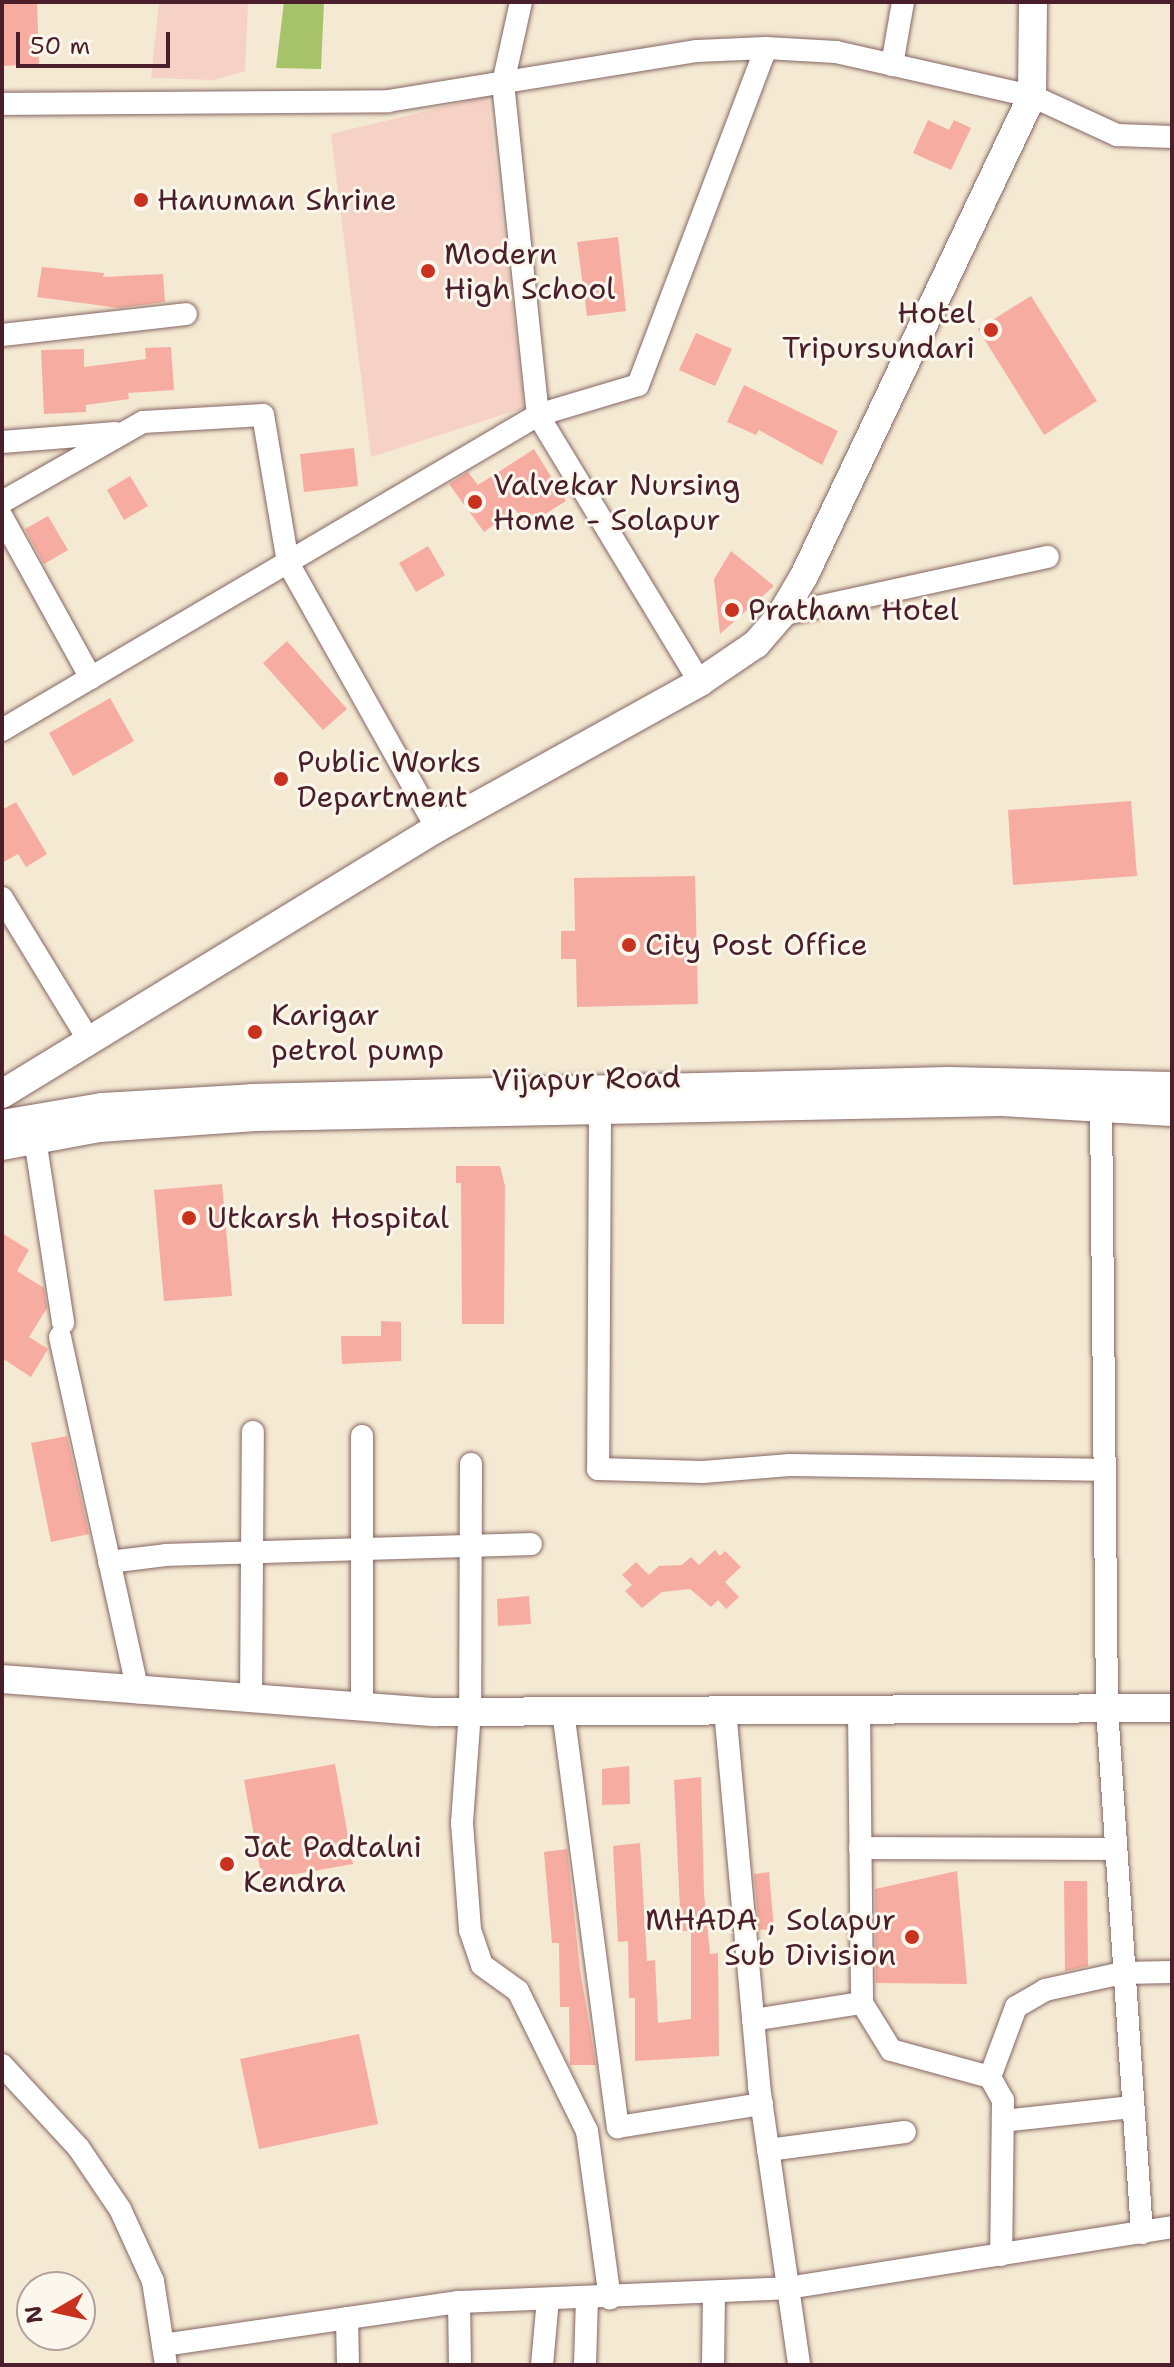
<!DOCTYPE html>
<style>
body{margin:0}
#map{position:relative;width:1174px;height:2367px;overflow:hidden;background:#f4e9d2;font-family:"Shantell Sans",sans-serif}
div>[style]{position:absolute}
.built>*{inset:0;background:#f6d1c5}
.green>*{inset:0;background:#a7c36a}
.building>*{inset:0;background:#f7aca1}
.roads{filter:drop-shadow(0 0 2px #866665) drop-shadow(0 0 2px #866665)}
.minor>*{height:22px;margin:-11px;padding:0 11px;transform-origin:11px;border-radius:11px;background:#fff}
.major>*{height:28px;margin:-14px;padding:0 14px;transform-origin:14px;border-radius:14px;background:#fff}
.dots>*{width:22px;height:22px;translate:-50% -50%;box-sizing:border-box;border:4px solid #fbf7ec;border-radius:50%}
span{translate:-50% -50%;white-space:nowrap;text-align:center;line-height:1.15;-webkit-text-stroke:6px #fbf7ec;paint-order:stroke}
.poi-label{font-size:30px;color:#4a1f2b}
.left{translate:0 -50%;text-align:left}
.right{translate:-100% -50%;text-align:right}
.street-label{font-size:30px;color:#4a1f2b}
.frame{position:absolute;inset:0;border:4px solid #4a1f2b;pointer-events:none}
.north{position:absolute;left:16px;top:2271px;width:80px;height:80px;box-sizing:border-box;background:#fbf7ec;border:2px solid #b4a19f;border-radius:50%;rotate:261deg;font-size:22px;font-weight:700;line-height:32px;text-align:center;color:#4a1f2b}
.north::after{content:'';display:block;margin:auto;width:28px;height:36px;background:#c8321e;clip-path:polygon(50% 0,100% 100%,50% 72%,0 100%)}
.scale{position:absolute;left:16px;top:32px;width:154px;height:36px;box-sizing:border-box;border:4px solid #4a1f2b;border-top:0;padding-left:10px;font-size:24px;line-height:28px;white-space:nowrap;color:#4a1f2b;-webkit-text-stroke:6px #fbf7ec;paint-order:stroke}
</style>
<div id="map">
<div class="built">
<div style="clip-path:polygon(159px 2px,248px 2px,245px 71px,214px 80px,151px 78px)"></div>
<div style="clip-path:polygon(488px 96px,524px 408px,371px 457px,331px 134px)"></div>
</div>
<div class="green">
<div style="clip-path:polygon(284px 2px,324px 2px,321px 69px,276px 68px)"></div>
</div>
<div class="building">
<div style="clip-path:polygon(2px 2px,37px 2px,39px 64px,2px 66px)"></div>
<div style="clip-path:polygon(928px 120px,949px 130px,954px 120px,971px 128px,951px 170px,913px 153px)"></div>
<div style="clip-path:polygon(618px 237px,626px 311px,587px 316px,577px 242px)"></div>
<div style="clip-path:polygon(42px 267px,104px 273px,103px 277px,163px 274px,165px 302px,119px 308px,37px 297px)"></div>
<div style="clip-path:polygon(1031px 296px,1097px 401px,1044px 435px,978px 329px)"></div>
<div style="clip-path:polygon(696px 333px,732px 349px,715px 386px,679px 370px)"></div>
<div style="clip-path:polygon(171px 347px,174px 390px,128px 393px,129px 399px,86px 405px,86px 412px,44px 414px,41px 350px,84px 349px,84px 367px,146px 359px,145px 348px)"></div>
<div style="clip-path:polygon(744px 385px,838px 431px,822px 465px,759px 430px,756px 435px,727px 422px)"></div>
<div style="clip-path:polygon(354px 448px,358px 486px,304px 492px,300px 454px)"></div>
<div style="clip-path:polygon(534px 449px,566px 501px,526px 526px,515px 509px,484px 532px,449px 484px,468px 472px,478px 485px)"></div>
<div style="clip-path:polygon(130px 476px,148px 506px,124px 520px,107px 490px)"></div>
<div style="clip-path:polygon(48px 516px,68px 550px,44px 564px,25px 529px)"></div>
<div style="clip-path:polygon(428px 546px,445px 575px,416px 592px,399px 563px)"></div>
<div style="clip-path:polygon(731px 551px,774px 586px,720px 634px,714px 579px)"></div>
<div style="clip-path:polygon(287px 641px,347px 709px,323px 730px,263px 663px)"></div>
<div style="clip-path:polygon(110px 698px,134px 741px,73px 776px,49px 733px)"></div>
<div style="clip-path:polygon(1131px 801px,1137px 876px,1013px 885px,1008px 810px)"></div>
<div style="clip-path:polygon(16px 802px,47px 854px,26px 867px,18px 854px,2px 863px,2px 810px)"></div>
<div style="clip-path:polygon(695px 876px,698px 1004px,577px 1007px,576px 959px,561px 959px,561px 931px,575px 931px,574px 878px)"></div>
<div style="clip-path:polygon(456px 1166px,500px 1166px,505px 1186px,504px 1324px,462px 1324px,461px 1183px,456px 1183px)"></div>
<div style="clip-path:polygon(222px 1184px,232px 1296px,164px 1301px,154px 1190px)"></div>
<div style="clip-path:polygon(2px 1233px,29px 1250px,17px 1271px,44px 1288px,47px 1308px,29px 1337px,48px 1349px,31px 1377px,2px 1358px)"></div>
<div style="clip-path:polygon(381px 1321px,401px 1322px,401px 1361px,342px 1364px,341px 1336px,381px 1336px)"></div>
<div style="clip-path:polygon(67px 1436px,89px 1534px,51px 1542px,31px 1443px)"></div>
<div style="clip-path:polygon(715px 1550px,720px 1556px,725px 1551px,741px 1567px,725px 1582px,739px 1597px,726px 1609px,718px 1600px,711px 1607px,690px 1589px,662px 1592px,642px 1608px,625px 1591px,632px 1585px,622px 1575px,636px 1562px,649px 1575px,659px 1566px,682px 1565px,691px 1557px,699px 1565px)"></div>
<div style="clip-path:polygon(529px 1596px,531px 1624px,498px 1626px,497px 1599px)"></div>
<div style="clip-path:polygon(335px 1764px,353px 1864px,262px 1880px,244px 1780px)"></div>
<div style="clip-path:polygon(629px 1766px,630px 1804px,602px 1805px,602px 1769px)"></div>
<div style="clip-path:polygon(701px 1777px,704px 1893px,710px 1954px,718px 1953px,719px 2056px,635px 2061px,635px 1998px,629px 1998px,628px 1941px,618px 1942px,613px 1846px,640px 1843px,647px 1961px,655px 1960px,658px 2023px,691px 2019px,691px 1931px,681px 1931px,674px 1780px)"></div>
<div style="clip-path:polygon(567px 1849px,580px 1969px,596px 2065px,570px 2065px,569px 2007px,560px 2007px,559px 1943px,552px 1943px,544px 1852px)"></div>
<div style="clip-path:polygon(957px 1871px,967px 1984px,876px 1983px,875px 1889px)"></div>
<div style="clip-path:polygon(769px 1872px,774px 1929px,759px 1930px,754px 1874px)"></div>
<div style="clip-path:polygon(1064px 1881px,1087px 1881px,1088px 1966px,1065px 1971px)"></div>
<div style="clip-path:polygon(359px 2034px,378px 2124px,259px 2149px,240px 2059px)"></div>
</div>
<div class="roads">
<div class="minor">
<div style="left:521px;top:2px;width:83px;rotate:102.5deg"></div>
<div style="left:503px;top:83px;width:334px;rotate:84deg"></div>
<div style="left:538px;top:415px;width:312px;rotate:58.8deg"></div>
<div style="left:892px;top:65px;width:64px;rotate:-80.1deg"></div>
<div style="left:2px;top:104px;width:386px;rotate:-0.4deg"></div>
<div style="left:388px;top:101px;width:313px;rotate:-9.2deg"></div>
<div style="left:697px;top:51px;width:69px;rotate:-2.5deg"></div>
<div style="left:766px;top:48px;width:70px;rotate:3.3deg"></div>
<div style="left:836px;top:52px;width:201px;rotate:12.7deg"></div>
<div style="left:1032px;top:96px;width:94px;rotate:24.6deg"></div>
<div style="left:1117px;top:135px;width:55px;rotate:2.1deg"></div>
<div style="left:2px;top:335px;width:185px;rotate:-6.5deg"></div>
<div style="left:2px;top:442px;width:114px;rotate:-4.5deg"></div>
<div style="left:2px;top:502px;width:162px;rotate:-29.6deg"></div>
<div style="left:143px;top:422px;width:120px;rotate:-3.3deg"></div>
<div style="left:263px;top:415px;width:150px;rotate:80.4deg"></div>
<div style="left:288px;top:563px;width:304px;rotate:60.7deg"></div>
<div style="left:2px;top:517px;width:184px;rotate:61.1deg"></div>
<div style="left:781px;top:615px;width:273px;rotate:-12.3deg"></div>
<div style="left:2px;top:730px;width:622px;rotate:-30.44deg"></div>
<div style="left:538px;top:415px;width:104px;rotate:-16.7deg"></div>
<div style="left:638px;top:385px;width:360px;rotate:-69.2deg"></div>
<div style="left:2px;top:898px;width:169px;rotate:58.6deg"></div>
<div style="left:1101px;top:1104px;width:605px;rotate:89.43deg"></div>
<div style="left:1107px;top:1709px;width:525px;rotate:86.18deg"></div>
<div style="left:600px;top:1113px;width:356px;rotate:90.3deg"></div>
<div style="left:598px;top:1469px;width:105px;rotate:1.6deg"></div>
<div style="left:703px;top:1472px;width:87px;rotate:-4.6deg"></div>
<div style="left:790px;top:1465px;width:315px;rotate:0.9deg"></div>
<div style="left:35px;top:1139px;width:186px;rotate:81.3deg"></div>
<div style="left:60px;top:1337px;width:364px;rotate:77.6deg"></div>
<div style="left:362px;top:1436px;width:272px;rotate:90deg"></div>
<div style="left:471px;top:1464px;width:247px;rotate:90.2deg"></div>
<div style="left:470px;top:1711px;width:112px;rotate:94.1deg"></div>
<div style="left:462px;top:1823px;width:107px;rotate:85.7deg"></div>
<div style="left:470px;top:1930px;width:37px;rotate:71deg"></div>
<div style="left:482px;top:1965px;width:44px;rotate:35.8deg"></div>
<div style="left:518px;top:1991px;width:156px;rotate:63.8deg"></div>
<div style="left:587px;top:2131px;width:169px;rotate:82.2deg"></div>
<div style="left:109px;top:1562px;width:57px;rotate:-7deg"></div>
<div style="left:166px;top:1555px;width:365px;rotate:-1.7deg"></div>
<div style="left:251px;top:1700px;width:268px;rotate:-89.6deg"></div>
<div style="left:725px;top:1710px;width:378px;rotate:84.8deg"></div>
<div style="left:759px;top:2086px;width:282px;rotate:81.8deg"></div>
<div style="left:859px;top:1710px;width:293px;rotate:89.4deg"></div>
<div style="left:862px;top:2003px;width:55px;rotate:58.3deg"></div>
<div style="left:891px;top:2050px;width:103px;rotate:15.3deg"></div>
<div style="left:990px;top:2077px;width:26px;rotate:61deg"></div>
<div style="left:1003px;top:2100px;width:155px;rotate:90.7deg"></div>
<div style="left:563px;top:1711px;width:420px;rotate:82.5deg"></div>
<div style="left:618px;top:2127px;width:146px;rotate:-9.1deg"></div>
<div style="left:860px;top:1848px;width:255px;rotate:0.2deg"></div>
<div style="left:753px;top:2020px;width:110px;rotate:-8.9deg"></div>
<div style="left:2px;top:2065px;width:112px;rotate:47.2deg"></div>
<div style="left:78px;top:2147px;width:75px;rotate:55.9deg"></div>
<div style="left:120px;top:2209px;width:79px;rotate:65.4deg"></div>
<div style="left:153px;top:2281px;width:85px;rotate:81.2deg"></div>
<div style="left:990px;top:2077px;width:75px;rotate:-69.6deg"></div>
<div style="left:1016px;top:2007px;width:34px;rotate:-30deg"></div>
<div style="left:1045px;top:1990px;width:79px;rotate:-12.4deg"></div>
<div style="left:1122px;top:1973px;width:50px;rotate:-1.1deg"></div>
<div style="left:1003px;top:2121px;width:130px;rotate:-6.2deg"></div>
<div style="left:768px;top:2150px;width:138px;rotate:-7.5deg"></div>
<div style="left:459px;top:2302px;width:63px;rotate:89.1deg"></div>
<div style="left:347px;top:2318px;width:47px;rotate:88.8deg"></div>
<div style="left:163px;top:2345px;width:299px;rotate:-8.3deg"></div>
<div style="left:459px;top:2302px;width:329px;rotate:-2.4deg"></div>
<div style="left:788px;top:2288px;width:389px;rotate:-9deg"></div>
<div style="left:542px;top:2365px;width:66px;rotate:-84.8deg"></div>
<div style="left:585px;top:2365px;width:67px;rotate:-88.3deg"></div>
<div style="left:713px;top:2365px;width:71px;rotate:-89.2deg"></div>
</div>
<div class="major">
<div style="left:2px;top:1094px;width:510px;rotate:-31.45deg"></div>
<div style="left:437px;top:828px;width:301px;rotate:-29deg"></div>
<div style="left:700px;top:682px;width:68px;rotate:-34.2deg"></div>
<div style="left:756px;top:644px;width:38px;rotate:-49deg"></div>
<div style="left:781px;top:615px;width:45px;rotate:-59.5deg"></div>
<div style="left:804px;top:576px;width:531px;rotate:-64.59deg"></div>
<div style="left:1032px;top:96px;width:94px;rotate:-89.4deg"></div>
<div style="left:2px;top:1124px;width:101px;rotate:-9.6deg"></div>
<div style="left:102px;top:1107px;width:150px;rotate:-3.4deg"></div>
<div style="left:252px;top:1098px;width:697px;rotate:-1.4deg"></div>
<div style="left:949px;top:1081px;width:223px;rotate:1.3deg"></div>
<div style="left:2px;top:1146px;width:99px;rotate:-10.5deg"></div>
<div style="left:99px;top:1128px;width:157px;rotate:-4deg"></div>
<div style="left:256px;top:1117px;width:746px;rotate:-1.15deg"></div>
<div style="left:1002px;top:1102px;width:170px;rotate:3.4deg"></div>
<div style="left:2px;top:1679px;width:433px;rotate:4.4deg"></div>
<div style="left:434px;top:1712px;width:738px;rotate:-0.31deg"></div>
</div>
</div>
<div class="dots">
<div style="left:141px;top:200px;background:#c8321e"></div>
<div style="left:428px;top:271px;background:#c8321e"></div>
<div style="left:991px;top:330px;background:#c8321e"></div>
<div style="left:475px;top:502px;background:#c8321e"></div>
<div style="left:732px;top:610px;background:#c8321e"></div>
<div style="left:281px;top:779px;background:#c8321e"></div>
<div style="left:629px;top:945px;background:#c8321e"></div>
<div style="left:255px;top:1032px;background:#c8321e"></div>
<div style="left:189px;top:1218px;background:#c8321e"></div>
<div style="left:227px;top:1864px;background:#c8321e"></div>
<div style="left:912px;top:1937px;background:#c8321e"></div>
</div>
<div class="poi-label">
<span class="left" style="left:157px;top:200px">Hanuman Shrine</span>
<span class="left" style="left:444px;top:271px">Modern<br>High School</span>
<span class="right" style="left:975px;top:330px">Hotel<br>Tripursundari</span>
<span class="left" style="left:493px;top:502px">Valvekar Nursing<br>Home - Solapur</span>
<span class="left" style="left:748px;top:610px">Pratham Hotel</span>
<span class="left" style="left:297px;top:779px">Public Works<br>Department</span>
<span class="left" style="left:645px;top:945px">City Post Office</span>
<span class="left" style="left:271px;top:1032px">Karigar<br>petrol pump</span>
<span class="left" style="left:207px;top:1218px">Utkarsh Hospital</span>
<span class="left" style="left:243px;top:1864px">Jat Padtalni<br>Kendra</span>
<span class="right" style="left:896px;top:1937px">MHADA , Solapur<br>Sub Division</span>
</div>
<div class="street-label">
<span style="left:586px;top:1079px;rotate:-1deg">Vijapur Road</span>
</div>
<div class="frame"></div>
<div class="north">N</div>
<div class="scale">50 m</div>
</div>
